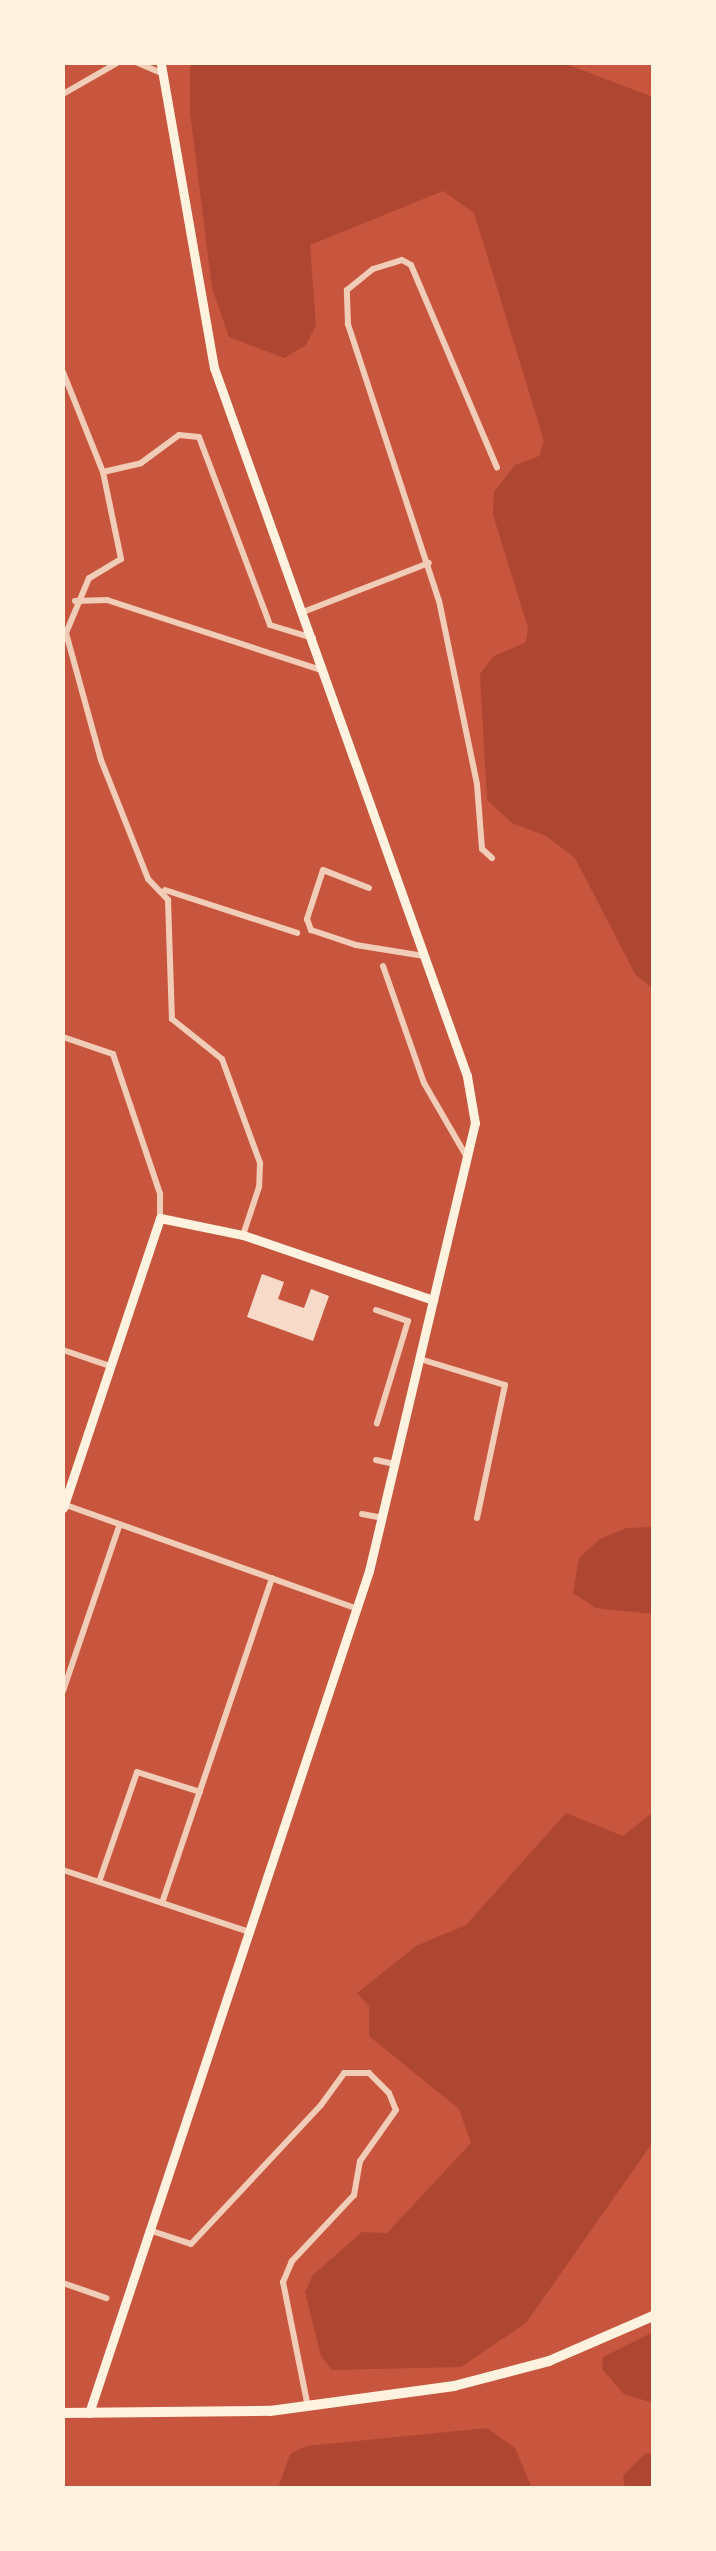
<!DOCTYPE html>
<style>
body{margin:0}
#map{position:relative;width:716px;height:2551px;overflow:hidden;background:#c8553d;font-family:"Fira Sans Condensed",sans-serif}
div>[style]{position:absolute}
.green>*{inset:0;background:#ae4732}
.building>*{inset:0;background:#f7dbc8}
.minor>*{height:6px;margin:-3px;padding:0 3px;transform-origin:3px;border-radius:3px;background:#f1ccb7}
.secondary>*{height:9px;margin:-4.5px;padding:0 4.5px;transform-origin:4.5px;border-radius:4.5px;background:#fff3e0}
.primary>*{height:10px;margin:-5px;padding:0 5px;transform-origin:5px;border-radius:5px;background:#fff3e0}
span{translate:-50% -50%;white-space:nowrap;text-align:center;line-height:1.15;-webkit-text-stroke:5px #fff3e0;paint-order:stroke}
.frame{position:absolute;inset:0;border:65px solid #fff3e0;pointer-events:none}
</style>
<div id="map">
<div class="green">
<div style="clip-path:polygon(190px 63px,563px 63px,653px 97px,653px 989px,635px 974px,575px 858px,546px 836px,512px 823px,487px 800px,480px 674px,494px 656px,526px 642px,528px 628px,493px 515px,494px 492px,515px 465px,539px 456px,544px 441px,474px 213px,443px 191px,310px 245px,316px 325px,306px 345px,284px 358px,229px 337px,212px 288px,190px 112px)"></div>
<div style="clip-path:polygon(653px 1527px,653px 1614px,596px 1608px,573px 1593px,579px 1558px,600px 1539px,626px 1528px)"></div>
<div style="clip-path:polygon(653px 1812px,653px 2142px,526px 2323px,461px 2367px,332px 2370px,321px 2356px,305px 2292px,313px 2275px,362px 2232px,387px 2233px,471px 2143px,459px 2109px,369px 2036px,369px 2006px,357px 1993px,416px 1946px,466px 1925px,566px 1813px,623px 1836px)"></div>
<div style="clip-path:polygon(653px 2332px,653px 2403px,624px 2394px,602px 2369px,603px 2357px)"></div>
<div style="clip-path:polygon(487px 2428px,515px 2448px,532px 2488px,278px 2488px,290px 2454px,306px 2446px)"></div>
<div style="clip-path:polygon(646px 2453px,653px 2454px,653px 2488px,625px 2488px,623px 2476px)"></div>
</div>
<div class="building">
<div style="clip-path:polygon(262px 1274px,284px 1282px,278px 1299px,304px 1308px,311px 1289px,329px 1296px,313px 1341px,247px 1317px)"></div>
</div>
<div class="minor">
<div style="left:138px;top:63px;width:26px;rotate:23deg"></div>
<div style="left:63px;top:94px;width:62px;rotate:-29.9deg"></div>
<div style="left:63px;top:372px;width:108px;rotate:68.2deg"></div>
<div style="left:103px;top:472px;width:89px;rotate:78.3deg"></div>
<div style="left:121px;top:559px;width:37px;rotate:149deg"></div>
<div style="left:89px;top:578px;width:60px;rotate:112.7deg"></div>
<div style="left:66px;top:633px;width:132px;rotate:74.6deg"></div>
<div style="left:101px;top:760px;width:128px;rotate:68.4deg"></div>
<div style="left:148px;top:879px;width:29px;rotate:46deg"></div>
<div style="left:168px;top:900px;width:119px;rotate:88.1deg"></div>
<div style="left:172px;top:1019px;width:64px;rotate:38.7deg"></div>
<div style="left:222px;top:1059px;width:111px;rotate:69.9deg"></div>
<div style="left:260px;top:1163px;width:24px;rotate:92deg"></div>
<div style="left:259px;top:1187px;width:51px;rotate:108.4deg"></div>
<div style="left:103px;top:472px;width:39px;rotate:-13deg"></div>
<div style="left:141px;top:463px;width:47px;rotate:-36.4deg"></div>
<div style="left:179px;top:435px;width:20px;rotate:6deg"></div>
<div style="left:199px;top:437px;width:201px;rotate:69.3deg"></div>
<div style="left:270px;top:625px;width:45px;rotate:16.8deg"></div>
<div style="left:75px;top:601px;width:32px;rotate:-2deg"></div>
<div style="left:107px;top:600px;width:228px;rotate:18.1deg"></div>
<div style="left:303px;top:612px;width:135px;rotate:-21.3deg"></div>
<div style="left:492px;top:858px;width:13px;rotate:-138deg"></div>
<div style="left:482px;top:849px;width:65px;rotate:-94.4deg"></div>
<div style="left:477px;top:784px;width:187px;rotate:-101.7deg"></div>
<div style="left:439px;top:601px;width:292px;rotate:-108.2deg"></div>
<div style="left:348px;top:324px;width:34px;rotate:-92deg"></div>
<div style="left:347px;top:290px;width:33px;rotate:-39deg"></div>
<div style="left:373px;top:269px;width:30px;rotate:-17deg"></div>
<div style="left:402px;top:260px;width:10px;rotate:29deg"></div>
<div style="left:411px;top:265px;width:220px;rotate:67deg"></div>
<div style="left:369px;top:888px;width:49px;rotate:-158.6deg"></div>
<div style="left:323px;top:870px;width:52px;rotate:108.1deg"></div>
<div style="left:307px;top:919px;width:12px;rotate:70deg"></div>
<div style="left:311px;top:930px;width:47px;rotate:18.4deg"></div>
<div style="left:356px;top:945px;width:69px;rotate:9.2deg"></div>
<div style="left:165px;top:890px;width:139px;rotate:18deg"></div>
<div style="left:383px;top:966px;width:124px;rotate:70.7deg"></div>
<div style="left:424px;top:1083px;width:88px;rotate:59.9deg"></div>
<div style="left:63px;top:1037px;width:53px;rotate:18.8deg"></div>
<div style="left:113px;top:1054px;width:148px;rotate:71.4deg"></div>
<div style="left:160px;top:1194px;width:24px;rotate:90deg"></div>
<div style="left:376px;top:1310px;width:34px;rotate:19deg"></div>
<div style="left:408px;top:1321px;width:107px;rotate:106.9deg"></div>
<div style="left:63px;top:1350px;width:50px;rotate:18.8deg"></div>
<div style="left:420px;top:1359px;width:89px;rotate:17deg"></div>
<div style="left:505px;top:1385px;width:136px;rotate:101.9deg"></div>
<div style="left:376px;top:1460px;width:19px;rotate:12deg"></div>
<div style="left:63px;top:1504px;width:313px;rotate:19.6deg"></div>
<div style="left:362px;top:1514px;width:20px;rotate:11deg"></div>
<div style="left:63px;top:1691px;width:176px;rotate:-71.2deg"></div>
<div style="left:63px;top:1870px;width:196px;rotate:18.4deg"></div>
<div style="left:99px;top:1882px;width:116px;rotate:-70.9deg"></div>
<div style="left:137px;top:1772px;width:66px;rotate:17.6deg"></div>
<div style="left:162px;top:1903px;width:343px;rotate:-71.3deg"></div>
<div style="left:149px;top:2230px;width:44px;rotate:18.4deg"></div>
<div style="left:191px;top:2244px;width:190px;rotate:-46.9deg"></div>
<div style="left:321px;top:2105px;width:39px;rotate:-54deg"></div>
<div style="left:344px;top:2073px;width:25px"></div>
<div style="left:369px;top:2073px;width:28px;rotate:45deg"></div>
<div style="left:389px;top:2093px;width:18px;rotate:68deg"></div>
<div style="left:396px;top:2110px;width:62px;rotate:125.2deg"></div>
<div style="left:360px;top:2161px;width:35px;rotate:100deg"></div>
<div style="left:354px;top:2195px;width:91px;rotate:133.2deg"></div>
<div style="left:292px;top:2261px;width:23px;rotate:113deg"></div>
<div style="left:283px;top:2282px;width:127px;rotate:78.7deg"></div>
<div style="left:63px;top:2283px;width:46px;rotate:19.2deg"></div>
</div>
<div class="secondary">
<div style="left:63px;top:1508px;width:306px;rotate:-71.5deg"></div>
<div style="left:160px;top:1218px;width:85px;rotate:11.6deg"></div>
<div style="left:243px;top:1235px;width:201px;rotate:18.9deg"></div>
<div style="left:89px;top:2413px;width:887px;rotate:-71.61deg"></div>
<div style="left:369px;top:1571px;width:460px;rotate:-76.7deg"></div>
<div style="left:475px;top:1123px;width:48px;rotate:-99.7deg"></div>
<div style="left:467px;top:1076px;width:752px;rotate:-109.66deg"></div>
<div style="left:214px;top:368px;width:310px;rotate:-99.9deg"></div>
</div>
<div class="primary">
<div style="left:63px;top:2413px;width:207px;rotate:-0.6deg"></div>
<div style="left:270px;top:2411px;width:186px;rotate:-7.7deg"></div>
<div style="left:454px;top:2386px;width:98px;rotate:-14.7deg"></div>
<div style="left:549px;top:2361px;width:113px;rotate:-23.4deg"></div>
</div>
<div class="frame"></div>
</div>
